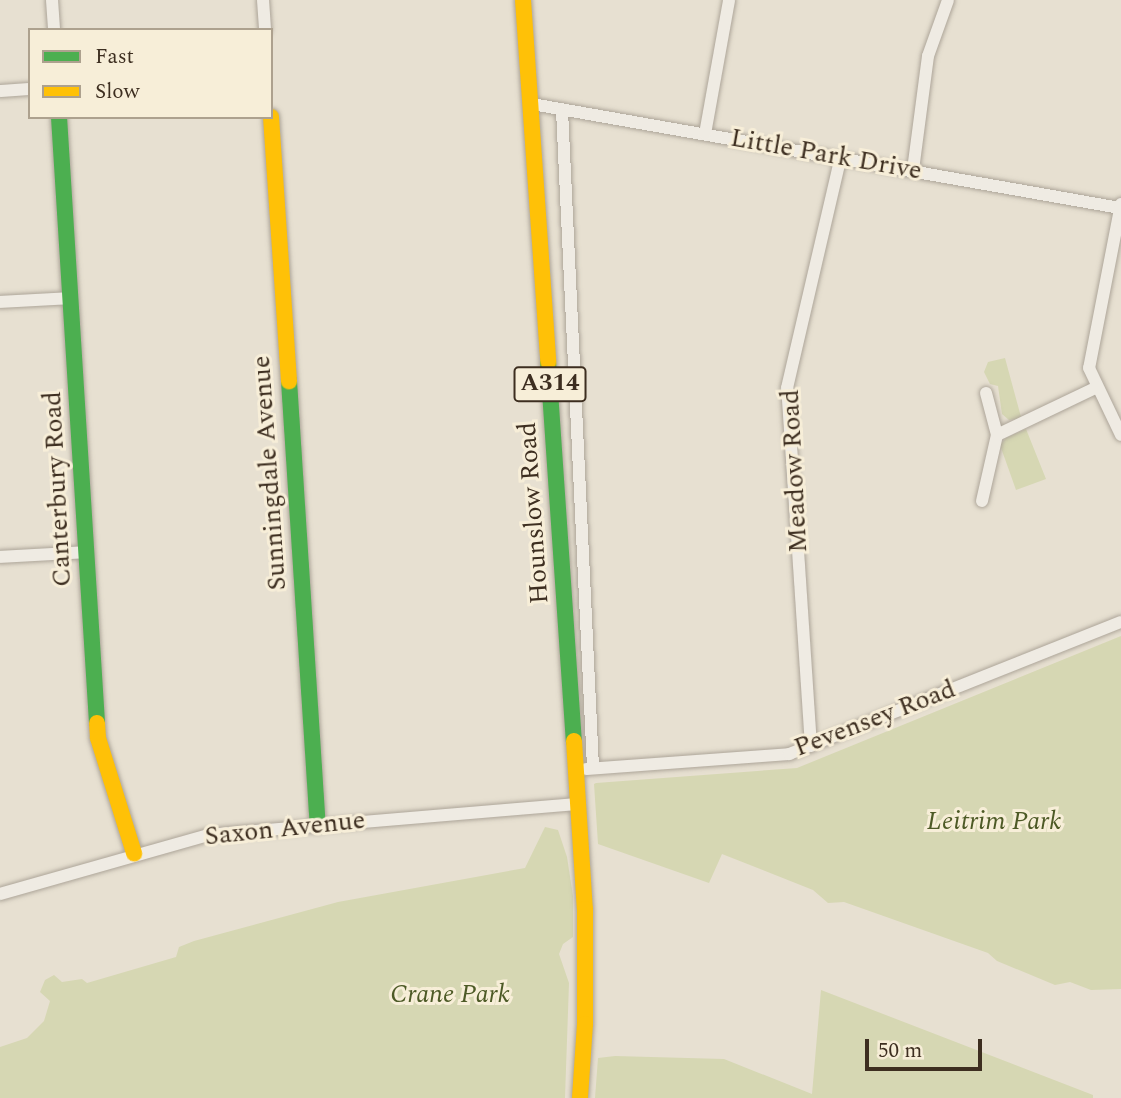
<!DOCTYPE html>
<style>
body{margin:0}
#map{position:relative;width:1121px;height:1098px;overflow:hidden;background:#e7e0d1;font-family:Spectral,serif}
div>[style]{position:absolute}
.green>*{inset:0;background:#d6d7b3}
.roads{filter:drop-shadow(0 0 2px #ada599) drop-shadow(0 0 2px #ada599)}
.street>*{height:12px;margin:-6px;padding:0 6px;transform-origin:6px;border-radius:6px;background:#efebe3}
.fast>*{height:16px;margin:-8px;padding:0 8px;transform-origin:8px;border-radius:8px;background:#4caf50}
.slow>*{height:16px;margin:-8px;padding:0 8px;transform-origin:8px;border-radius:8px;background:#ffc107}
span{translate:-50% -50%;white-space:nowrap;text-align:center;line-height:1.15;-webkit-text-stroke:6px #f7eed8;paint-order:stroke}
.shield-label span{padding:2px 5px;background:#f7eed8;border:2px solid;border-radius:5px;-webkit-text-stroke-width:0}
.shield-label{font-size:24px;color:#3d2e20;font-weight:700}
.street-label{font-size:26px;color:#3d2e20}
.park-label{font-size:26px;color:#4d5a26;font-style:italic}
.legend{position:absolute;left:28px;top:28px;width:245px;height:91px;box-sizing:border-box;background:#f7eed8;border:2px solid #ada18e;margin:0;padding:9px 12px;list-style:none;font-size:21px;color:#3d2e20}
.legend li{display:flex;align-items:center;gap:14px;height:35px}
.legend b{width:35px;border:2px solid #ada18e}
.scale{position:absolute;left:865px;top:1039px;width:117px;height:32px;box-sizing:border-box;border:4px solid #3d2e20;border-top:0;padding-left:9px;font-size:21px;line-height:24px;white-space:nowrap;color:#3d2e20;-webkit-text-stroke:5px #f7eed8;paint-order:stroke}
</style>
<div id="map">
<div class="green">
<div style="clip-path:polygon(1005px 358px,1021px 417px,1018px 419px,1009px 420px,1002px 414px,998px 386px,990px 384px,984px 372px,988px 362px)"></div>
<div style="clip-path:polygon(1026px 429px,1046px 479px,1016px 490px,1000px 445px,1006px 438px)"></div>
<div style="clip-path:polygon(1121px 636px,1121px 989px,1091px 990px,1070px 982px,1055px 985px,997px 961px,988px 953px,844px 902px,828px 903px,813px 890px,722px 854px,709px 883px,598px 844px,594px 784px,596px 783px,797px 768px)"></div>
<div style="clip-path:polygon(545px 827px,558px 830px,567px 857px,573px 896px,573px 937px,563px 944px,559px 954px,569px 983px,565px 1098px,0 1098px,0 1047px,27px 1038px,44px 1021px,50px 1001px,40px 992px,45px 980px,54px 975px,62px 982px,82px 979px,87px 983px,176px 957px,179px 947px,194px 941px,338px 902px,525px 868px)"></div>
<div style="clip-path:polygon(821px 990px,1093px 1095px,1093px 1098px,595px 1098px,598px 1058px,615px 1056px,724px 1059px,812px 1094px)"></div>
</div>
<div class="roads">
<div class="street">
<div style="left:52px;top:0;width:30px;rotate:86deg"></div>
<div style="left:263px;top:0;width:30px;rotate:86deg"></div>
<div style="left:0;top:91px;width:30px;rotate:-4deg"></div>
<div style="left:532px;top:104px;width:597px;rotate:10.03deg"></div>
<div style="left:562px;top:110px;width:659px;rotate:87.3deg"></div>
<div style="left:705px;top:134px;width:136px;rotate:-79.8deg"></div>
<div style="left:913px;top:170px;width:115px;rotate:-82.5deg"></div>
<div style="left:928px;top:56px;width:59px;rotate:-70.3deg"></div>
<div style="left:1121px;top:204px;width:167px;rotate:101deg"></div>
<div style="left:1089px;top:368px;width:74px;rotate:64.5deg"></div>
<div style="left:0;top:302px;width:71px;rotate:-3.2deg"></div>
<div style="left:986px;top:393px;width:43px;rotate:75.3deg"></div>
<div style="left:982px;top:501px;width:68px;rotate:-77.2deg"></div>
<div style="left:997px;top:435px;width:111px;rotate:-25.6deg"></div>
<div style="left:0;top:557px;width:87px;rotate:-3.3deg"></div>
<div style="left:811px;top:746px;width:359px;rotate:-93.8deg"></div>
<div style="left:787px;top:388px;width:234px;rotate:-76.9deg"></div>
<div style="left:586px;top:769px;width:204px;rotate:-4.2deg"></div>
<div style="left:789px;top:754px;width:357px;rotate:-21.7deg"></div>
<div style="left:0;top:894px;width:216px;rotate:-15.8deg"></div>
<div style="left:208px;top:835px;width:370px;rotate:-4.8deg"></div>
</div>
<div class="fast">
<div style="left:59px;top:117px;width:607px;rotate:86.41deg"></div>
<div style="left:548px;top:362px;width:380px;rotate:86.1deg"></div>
<div style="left:289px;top:381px;width:445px;rotate:86.3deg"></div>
</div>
<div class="slow">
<div style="left:523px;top:0;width:363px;rotate:86deg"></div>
<div style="left:271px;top:117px;width:265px;rotate:86.1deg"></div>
<div style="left:97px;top:723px;width:15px;rotate:86deg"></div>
<div style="left:98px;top:738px;width:121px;rotate:72.6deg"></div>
<div style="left:574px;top:741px;width:168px;rotate:86.3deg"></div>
<div style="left:585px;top:909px;width:115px;rotate:90deg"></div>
<div style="left:585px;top:1024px;width:74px;rotate:93.9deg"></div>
</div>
</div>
<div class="shield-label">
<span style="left:550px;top:384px">A314</span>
</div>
<div class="street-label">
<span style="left:826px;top:155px;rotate:10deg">Little Park Drive</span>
<span style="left:795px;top:471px;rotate:-93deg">Meadow Road</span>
<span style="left:270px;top:473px;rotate:-94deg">Sunningdale Avenue</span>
<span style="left:58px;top:489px;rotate:-93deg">Canterbury Road</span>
<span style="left:534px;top:513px;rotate:-94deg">Hounslow Road</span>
<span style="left:875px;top:719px;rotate:-21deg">Pevensey Road</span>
<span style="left:285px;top:829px;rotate:-6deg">Saxon Avenue</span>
</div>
<div class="park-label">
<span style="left:994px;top:822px">Leitrim Park</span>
<span style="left:450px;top:995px">Crane Park</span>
</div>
<ul class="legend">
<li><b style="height:9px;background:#4caf50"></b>Fast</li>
<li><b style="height:9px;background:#ffc107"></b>Slow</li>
</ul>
<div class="scale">50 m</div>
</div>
